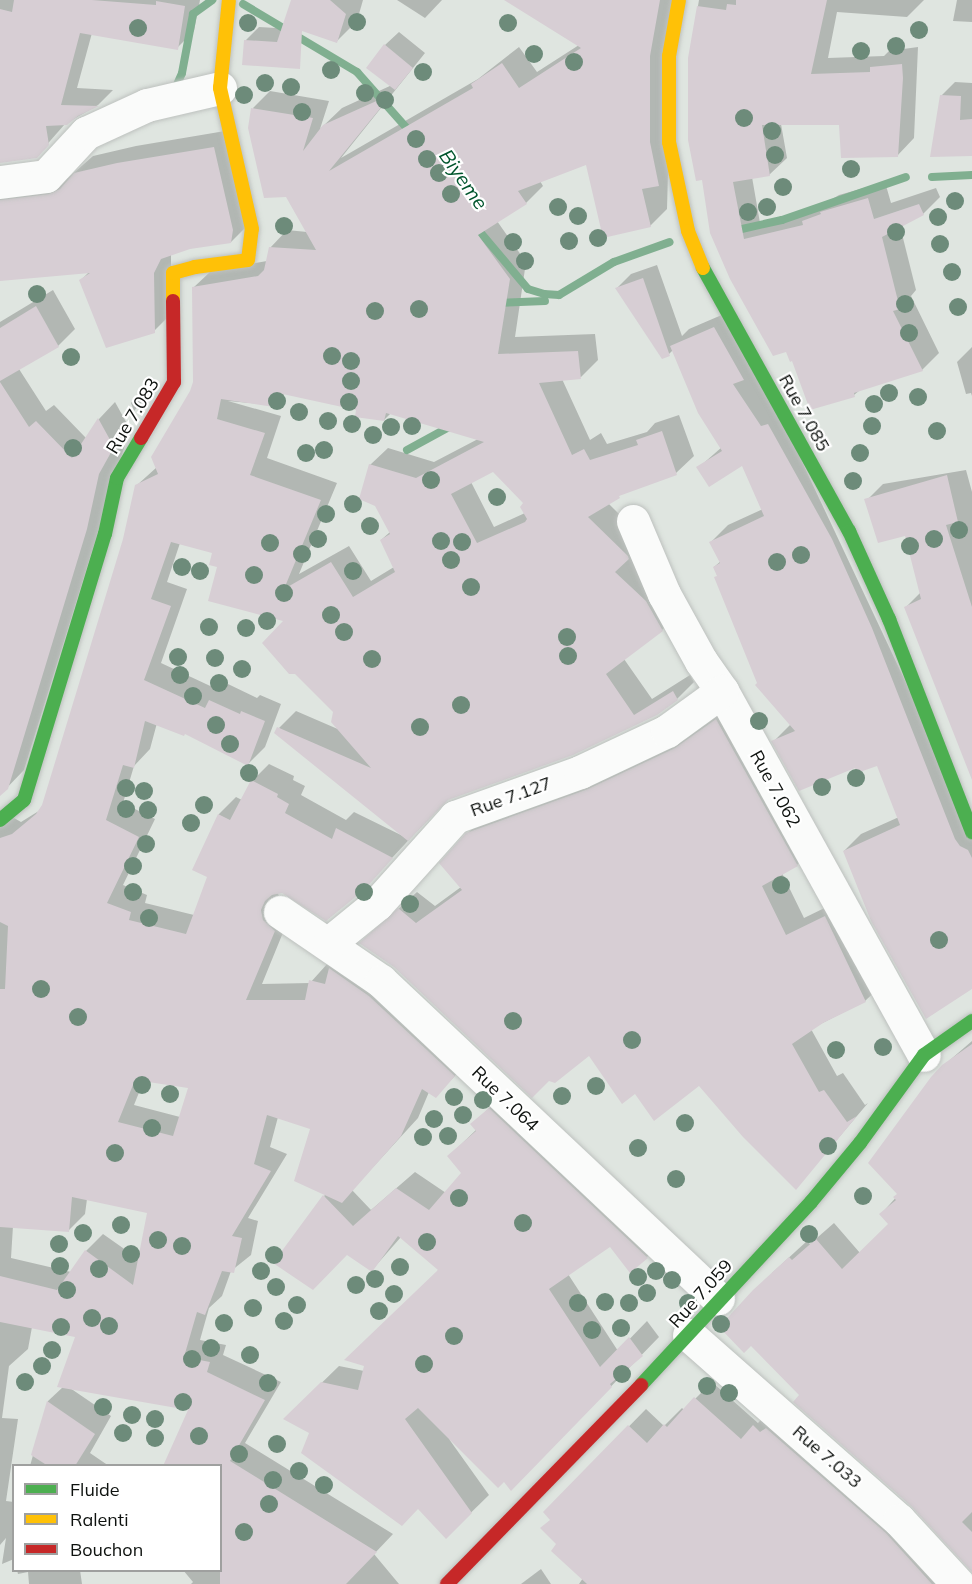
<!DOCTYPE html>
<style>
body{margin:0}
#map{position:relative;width:972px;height:1584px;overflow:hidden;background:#dfe5e0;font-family:Mulish,sans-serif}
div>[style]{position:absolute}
.shadow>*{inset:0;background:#0003}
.stream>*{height:8px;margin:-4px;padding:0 4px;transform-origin:4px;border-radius:4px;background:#80af90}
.building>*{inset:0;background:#d7ced4}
.roads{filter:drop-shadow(0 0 2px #bdc1be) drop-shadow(0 0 2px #bdc1be)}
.street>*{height:33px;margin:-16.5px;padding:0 16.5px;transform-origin:16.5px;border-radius:16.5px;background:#fafbfa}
.fast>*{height:14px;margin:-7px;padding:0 7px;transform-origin:7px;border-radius:7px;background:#4caf50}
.slow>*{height:14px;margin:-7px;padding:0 7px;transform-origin:7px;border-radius:7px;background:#ffc107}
.jam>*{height:14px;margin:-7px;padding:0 7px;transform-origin:7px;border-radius:7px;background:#c62828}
.trees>*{width:18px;height:18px;margin:-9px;border-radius:50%;background:#6d8b7a}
span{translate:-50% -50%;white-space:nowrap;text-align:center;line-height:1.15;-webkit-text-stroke:4.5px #fff;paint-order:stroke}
.street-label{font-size:18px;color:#0e120f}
.water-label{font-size:20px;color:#01552d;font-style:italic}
.legend{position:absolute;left:12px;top:1464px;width:210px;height:108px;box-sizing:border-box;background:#fff;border:2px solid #9fa09f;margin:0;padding:8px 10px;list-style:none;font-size:18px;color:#0e120f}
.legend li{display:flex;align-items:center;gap:12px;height:30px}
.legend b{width:30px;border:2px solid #9fa09f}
</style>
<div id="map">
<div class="shadow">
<div style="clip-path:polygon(0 0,200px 0,194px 31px,177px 48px,92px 33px,77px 88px,113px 90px,98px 105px,65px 124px,36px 157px,0 162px)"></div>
<div style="clip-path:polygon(318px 0,363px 0,357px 21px,337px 41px)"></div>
<div style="clip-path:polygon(397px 0,442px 0,425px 18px)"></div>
<div style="clip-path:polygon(evenodd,506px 0,673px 0,667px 209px,650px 226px,587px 163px,540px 181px,543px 186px,526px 203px,497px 221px,526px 262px,515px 337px,595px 334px,598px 360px,581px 377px,562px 379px,590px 440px,601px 433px,607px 444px,647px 432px,655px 423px,679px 415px,694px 456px,676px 473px,624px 492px,608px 503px,644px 539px,679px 613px,662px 630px,624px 659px,652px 699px,690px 675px,694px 682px,677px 699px,448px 798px,363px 889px,278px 893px,280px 902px,291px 913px,262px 984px,310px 983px,328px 963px,471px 1058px,452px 1079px,429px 1092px,418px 1118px,352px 1190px,371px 1210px,415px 1172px,446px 1193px,463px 1173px,449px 1156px,477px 1129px,472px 1124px,507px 1092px,664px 1240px,647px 1257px,610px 1245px,568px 1274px,618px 1351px,647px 1321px,659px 1337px,528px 1472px,504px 1480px,449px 1439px,489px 1495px,446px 1537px,419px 1507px,311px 1432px,302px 1402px,339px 1366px,364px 1371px,439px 1269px,401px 1237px,372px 1270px,324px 1196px,326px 1194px,312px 1128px,278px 1117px,270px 1147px,287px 1154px,248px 1218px,258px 1221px,251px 1255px,231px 1271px,222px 1296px,209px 1308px,200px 1340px,226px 1345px,223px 1355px,281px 1382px,245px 1443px,393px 1534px,374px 1554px,399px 1584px,191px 1584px,193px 1582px,183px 1570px,220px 1570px,220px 1466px,190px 1409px,70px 1388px,111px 1416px,90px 1453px,109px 1466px,30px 1466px,48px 1401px,63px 1387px,77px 1336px,32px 1327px,28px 1349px,9px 1366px,2px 1418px,18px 1419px,6px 1501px,14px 1502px,14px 1559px,2px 1564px,6px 1538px,0 1545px,0 810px,21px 822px,42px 809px,124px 540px,136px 486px,157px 467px,192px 392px,194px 382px,193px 288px,211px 271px,267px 261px,270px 248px,287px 230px,307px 232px,253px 108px,270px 91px,329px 101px,320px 129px,342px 108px,392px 85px,385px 45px,399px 32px,425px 53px,341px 158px,478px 79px,519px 47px,537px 72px,579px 45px,506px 0,285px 393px,358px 409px,384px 420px,391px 413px,478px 439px,434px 462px,388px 448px,370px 465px,390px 532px,381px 540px,394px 567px,371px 581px,349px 546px,299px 574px,337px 483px,267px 458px,281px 416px,228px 401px,273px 405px,285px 393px,506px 0,494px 470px,525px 503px,525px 513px,494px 527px,471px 482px,494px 470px,506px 0,180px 543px,214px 552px,219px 566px,286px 620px,334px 711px,340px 730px,296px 711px,279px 728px,405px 837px,354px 812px,346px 820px,301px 795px,305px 786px,293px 780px,294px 776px,269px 764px,252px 781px,242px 800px,236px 797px,219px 814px,194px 869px,209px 876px,194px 915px,145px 903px,147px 895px,123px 885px,155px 819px,123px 803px,134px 766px,150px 749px,157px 723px,186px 732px,248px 764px,265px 747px,281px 704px,260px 695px,257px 698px,228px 684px,221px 691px,161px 663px,187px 589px,167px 582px,180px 543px,506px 0,144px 1080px,190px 1087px,180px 1117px,134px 1105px,144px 1080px,506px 0,87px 1199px,149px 1212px,140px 1260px,103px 1234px,86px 1251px,71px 1272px,11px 1258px,13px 1226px,68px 1231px,85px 1214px,87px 1199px)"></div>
<div style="clip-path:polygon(699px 0,924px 0,907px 17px,837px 12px,828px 58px,884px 56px,889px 51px,918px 47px,914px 138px,897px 156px,841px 124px,781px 124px,787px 158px,769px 175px,752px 177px,760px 223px,814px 210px,839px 195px,885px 182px,891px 203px,936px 188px,940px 197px,923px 214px,900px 226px,916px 290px,911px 296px,939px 353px,922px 370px,860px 390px,854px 395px,793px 359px,787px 350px,774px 354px,689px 58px)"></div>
<div style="clip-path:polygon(957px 0,972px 0,972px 22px,953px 21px)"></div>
<div style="clip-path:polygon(259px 27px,293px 29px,290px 52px,245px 41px)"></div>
<div style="clip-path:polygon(955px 82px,972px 83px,972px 155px,941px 96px)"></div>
<div style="clip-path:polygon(231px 130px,248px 225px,231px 242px,190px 247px,171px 255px,171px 314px,154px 331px,80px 281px,89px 272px,0 279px,0 172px,20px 184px,68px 178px,93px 156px,136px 146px)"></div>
<div style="clip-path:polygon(657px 265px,682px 336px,689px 329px,731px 311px,972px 823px,972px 985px,844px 851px,861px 834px,899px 817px,878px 765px,855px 766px,773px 742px,791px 724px,759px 683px,714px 567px,721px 561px,711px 542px,728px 525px,763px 509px,743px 463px,698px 468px,722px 447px,673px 350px,669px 354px,617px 288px,631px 274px)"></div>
<div style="clip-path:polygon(53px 290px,75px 329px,58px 346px,19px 369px,46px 411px,54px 405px,86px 438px,99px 419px,115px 402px,130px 429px,24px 770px,0 795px,0 322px)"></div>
<div style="clip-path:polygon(972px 347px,972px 396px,971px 393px,966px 394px,957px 362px)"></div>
<div style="clip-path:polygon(144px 390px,149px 394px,134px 411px,131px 403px)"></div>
<div style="clip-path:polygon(966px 470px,972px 492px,972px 776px,906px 607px,921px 592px,906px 534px,866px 501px,883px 484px)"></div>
<div style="clip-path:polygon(734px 702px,815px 847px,797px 865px,782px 873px,804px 918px,843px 899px,883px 984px,865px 1001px,811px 1029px,837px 1076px,843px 1073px,865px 1105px,868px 1103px,796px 1188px,699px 1084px,636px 1092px,589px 1054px,395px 966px,361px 943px,417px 892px,435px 906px,461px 887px,467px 834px,485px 816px)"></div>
<div style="clip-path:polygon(972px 1041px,972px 1569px,912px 1505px,801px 1395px,772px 1273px,807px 1241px,810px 1244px,834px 1223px,860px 1253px,889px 1224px,881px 1214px,899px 1194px,943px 1066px)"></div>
<div style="clip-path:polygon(712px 1382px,758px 1423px,771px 1409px,938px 1584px,579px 1584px,583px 1578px,558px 1544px,552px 1519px,545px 1512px,646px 1409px,664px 1426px,682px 1408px,684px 1410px)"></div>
<div style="clip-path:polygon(541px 1569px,551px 1584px,521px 1584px)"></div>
<div style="clip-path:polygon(17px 1570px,80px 1570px,82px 1584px,29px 1584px,28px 1572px,18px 1574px)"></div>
</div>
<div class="stream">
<div style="left:243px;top:4px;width:133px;rotate:30.8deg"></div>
<div style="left:357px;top:72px;width:83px;rotate:48.4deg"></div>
<div style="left:175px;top:89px;width:17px;rotate:-66deg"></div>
<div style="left:182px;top:73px;width:60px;rotate:-79.4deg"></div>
<div style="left:193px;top:14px;width:24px;rotate:-36deg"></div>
<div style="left:932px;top:177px;width:40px;rotate:-2.9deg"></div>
<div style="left:475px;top:226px;width:82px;rotate:49.9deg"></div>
<div style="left:528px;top:289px;width:17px;rotate:17deg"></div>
<div style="left:544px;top:294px;width:15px;rotate:4deg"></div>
<div style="left:559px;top:295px;width:64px;rotate:-31deg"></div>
<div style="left:614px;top:262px;width:59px;rotate:-19.7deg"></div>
<div style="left:733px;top:231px;width:50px;rotate:-12.7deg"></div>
<div style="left:782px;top:220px;width:131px;rotate:-19.1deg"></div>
<div style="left:495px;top:303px;width:50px;rotate:-2.3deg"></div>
<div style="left:407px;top:450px;width:48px;rotate:-28.7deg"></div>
<div style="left:449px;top:427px;width:5px;rotate:-68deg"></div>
</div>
<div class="building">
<div style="clip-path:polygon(14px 0,92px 0,156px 5px,156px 1px,185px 6px,178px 50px,80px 33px,61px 105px,99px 106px,78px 116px,67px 125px,46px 126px,49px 145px,37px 158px,0 163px,0 9px,12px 12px)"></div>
<div style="clip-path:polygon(291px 0,330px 0,346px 14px,337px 43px,302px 31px,300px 69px,242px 65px,244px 40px,277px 42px)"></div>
<div style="clip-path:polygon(evenodd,504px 0,660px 0,650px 56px,650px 142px,659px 186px,642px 189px,651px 227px,603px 238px,586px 165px,518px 191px,527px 204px,478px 235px,510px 279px,498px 354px,578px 351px,581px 379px,539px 383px,572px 455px,584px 449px,590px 460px,638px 445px,636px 440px,662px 431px,677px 475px,619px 496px,620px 498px,588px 517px,628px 556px,629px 559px,615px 572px,646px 601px,663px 631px,606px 674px,634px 715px,673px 691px,678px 700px,657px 715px,573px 755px,448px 800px,408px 841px,274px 733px,277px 727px,371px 768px,331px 722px,333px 712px,295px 674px,289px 674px,262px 643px,283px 621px,208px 601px,217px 567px,209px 565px,212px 553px,171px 542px,151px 599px,171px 606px,144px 680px,205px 708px,209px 700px,240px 714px,241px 711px,265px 721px,248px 766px,185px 734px,184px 736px,145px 721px,134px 768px,123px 765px,106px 820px,139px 837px,107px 903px,131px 912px,129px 920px,186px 934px,207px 877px,192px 870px,218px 814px,230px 820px,251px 780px,278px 794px,277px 797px,289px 804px,285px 813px,332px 839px,336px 828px,393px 858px,364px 890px,326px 921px,282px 893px,272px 895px,265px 901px,261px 910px,263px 920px,275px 931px,246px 1000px,305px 1000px,309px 980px,325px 984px,329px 968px,369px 996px,455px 1076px,436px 1098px,422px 1089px,401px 1136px,342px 1203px,294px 1181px,310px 1129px,267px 1115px,254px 1164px,271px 1171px,232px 1236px,242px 1238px,234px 1273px,222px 1271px,205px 1315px,197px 1312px,184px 1357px,210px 1362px,207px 1372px,265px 1400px,230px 1461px,377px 1552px,346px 1584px,220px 1584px,220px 1466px,163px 1466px,188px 1410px,57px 1387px,75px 1337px,0 1322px,0 1276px,57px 1290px,85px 1250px,133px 1285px,147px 1213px,72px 1197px,69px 1232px,0 1227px,0 989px,5px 989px,8px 926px,0 922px,0 838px,12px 834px,36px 814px,42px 805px,123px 539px,135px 485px,158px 474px,151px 457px,190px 391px,193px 382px,192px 287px,258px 276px,264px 270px,269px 247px,316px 250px,286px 197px,264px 198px,248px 128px,251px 108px,313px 118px,303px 151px,323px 125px,392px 94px,329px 171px,473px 88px,471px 84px,502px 63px,519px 88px,581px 48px,504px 0,278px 393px,356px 410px,355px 417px,384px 421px,386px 413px,484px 442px,416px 478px,369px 464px,359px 499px,375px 506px,390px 534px,380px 540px,395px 572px,353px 597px,331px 562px,284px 589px,321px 500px,250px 475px,265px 433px,217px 419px,221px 399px,274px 407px,278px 393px,504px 0,493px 472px,523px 503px,520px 507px,527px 519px,525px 522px,477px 543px,451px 494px,493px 472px,504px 0,135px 1080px,188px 1088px,173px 1136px,118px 1122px,135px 1080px)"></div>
<div style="clip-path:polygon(736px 0,827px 0,811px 74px,870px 72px,870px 67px,902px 64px,903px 78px,898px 157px,841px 158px,839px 125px,762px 125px,770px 176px,733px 182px,744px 239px,803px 225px,802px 221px,821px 214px,820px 212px,868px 198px,874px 219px,919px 204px,924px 215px,882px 237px,900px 309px,893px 311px,923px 371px,854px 393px,855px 397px,810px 410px,792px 361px,790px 362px,786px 352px,773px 356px,730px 279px,710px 233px,702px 180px,696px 181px,688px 140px,688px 58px,697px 6px,726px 10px,727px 4px,736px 5px)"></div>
<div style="clip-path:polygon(384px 44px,413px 68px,395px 90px,366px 68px)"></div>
<div style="clip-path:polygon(940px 95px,961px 96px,960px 120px,972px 119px,972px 156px,930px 157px)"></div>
<div style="clip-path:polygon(214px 147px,233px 230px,231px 243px,190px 249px,161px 259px,154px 273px,155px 333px,106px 348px,79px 280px,90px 273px,0 281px,0 200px,49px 194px,60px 189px,74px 173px,117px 163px)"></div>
<div style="clip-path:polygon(643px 278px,670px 356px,662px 359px,615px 288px)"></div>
<div style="clip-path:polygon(36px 306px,59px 347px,0 381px,0 328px)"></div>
<div style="clip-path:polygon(714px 327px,744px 380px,733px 384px,761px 426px,768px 424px,832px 539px,872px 628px,955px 839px,960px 846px,968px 850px,972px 858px,972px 989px,926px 1019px,871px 921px,843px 851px,900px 825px,877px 766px,857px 773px,855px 768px,799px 791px,771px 741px,795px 731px,755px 685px,757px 683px,714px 577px,717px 576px,713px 567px,720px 563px,709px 542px,764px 516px,742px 466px,709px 487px,696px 467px,722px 451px,698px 413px,670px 346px)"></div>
<div style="clip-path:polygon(0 382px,29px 427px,36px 421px,72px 458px,98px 418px,114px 447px,99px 474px,87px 529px,8px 789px,0 796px)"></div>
<div style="clip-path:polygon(947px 475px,958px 522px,946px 525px,972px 607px,972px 780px,904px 607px,921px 599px,905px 536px,878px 543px,864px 499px)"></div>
<div style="clip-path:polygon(716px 719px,798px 866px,762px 886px,786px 935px,825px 916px,866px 1002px,823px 1023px,792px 1044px,819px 1092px,824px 1090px,847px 1122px,857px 1116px,796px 1190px,743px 1137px,699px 1086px,654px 1121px,635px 1094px,622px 1104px,589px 1056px,555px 1083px,549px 1081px,532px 1098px,394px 967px,359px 943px,398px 908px,416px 923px,462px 890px,439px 863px,466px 833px,588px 789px,675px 748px)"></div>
<div style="clip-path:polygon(972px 1044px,972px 1512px,962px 1522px,972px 1532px,972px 1572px,911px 1506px,793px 1402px,799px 1395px,751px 1346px,744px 1353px,719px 1327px,753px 1290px,789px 1257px,792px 1260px,816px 1239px,842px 1269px,888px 1224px,879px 1214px,896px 1200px,893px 1197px,897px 1194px,868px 1163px,931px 1077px,942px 1065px)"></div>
<div style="clip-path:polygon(489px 1108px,648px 1258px,630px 1273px,610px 1247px,549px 1289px,600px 1367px,629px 1337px,643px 1356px,610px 1384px,612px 1387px,511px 1491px,504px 1482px,498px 1488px,418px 1408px,405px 1419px,472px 1513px,446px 1539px,418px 1509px,402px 1526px,301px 1453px,309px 1433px,283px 1419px,321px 1382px,358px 1390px,364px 1366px,344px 1360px,438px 1270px,398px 1236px,372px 1272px,347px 1255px,313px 1290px,273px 1263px,323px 1195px,353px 1226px,396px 1188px,429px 1210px,461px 1173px,447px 1156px,476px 1131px,470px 1124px)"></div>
<div style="clip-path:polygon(694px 1397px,741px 1439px,753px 1425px,760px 1432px,766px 1428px,886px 1533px,932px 1584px,587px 1584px,551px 1551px,556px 1544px,540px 1528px,550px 1520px,543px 1512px,628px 1425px,647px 1443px,664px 1424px,667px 1427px)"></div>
<div style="clip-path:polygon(47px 1401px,95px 1434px,75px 1466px,48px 1466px,31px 1455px)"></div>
</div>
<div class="roads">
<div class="street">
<div style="left:0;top:182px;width:46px;rotate:-7.4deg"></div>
<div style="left:46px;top:176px;width:59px;rotate:-47.1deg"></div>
<div style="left:86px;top:133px;width:67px;rotate:-24.7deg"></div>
<div style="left:147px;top:105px;width:75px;rotate:-13.1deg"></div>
<div style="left:633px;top:521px;width:79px;rotate:67deg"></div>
<div style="left:664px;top:594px;width:77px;rotate:61.1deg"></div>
<div style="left:701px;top:661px;width:37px;rotate:55deg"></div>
<div style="left:722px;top:691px;width:416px;rotate:61deg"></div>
<div style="left:280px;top:912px;width:122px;rotate:34.3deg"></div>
<div style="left:381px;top:981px;width:463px;rotate:43.3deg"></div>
<div style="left:329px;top:943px;width:62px;rotate:-39.1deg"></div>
<div style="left:377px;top:904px;width:117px;rotate:-48.1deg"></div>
<div style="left:455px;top:817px;width:133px;rotate:-19.8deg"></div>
<div style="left:580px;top:772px;width:96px;rotate:-25.2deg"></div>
<div style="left:667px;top:731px;width:68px;rotate:-36deg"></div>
<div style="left:689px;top:1335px;width:280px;rotate:41.4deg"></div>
<div style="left:899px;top:1520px;width:87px;rotate:47.3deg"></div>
</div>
<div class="fast">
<div style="left:703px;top:268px;width:301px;rotate:61deg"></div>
<div style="left:849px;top:531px;width:97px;rotate:65.6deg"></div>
<div style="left:889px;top:619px;width:229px;rotate:68.7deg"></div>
<div style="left:0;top:820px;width:31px;rotate:-40deg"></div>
<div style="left:24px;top:800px;width:278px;rotate:-73.1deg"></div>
<div style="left:105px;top:534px;width:57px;rotate:-77.9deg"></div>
<div style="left:117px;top:478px;width:47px;rotate:-59deg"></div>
<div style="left:641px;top:1385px;width:250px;rotate:-47.1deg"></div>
<div style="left:811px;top:1202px;width:77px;rotate:-50.3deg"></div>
<div style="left:860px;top:1143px;width:109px;rotate:-54deg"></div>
<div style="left:924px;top:1055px;width:59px;rotate:-35.3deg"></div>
</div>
<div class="slow">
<div style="left:679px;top:0;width:57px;rotate:100.1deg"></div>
<div style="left:669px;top:56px;width:86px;rotate:90deg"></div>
<div style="left:669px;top:142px;width:91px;rotate:77.9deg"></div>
<div style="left:688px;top:231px;width:40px;rotate:68deg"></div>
<div style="left:173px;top:301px;width:28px;rotate:-90deg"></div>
<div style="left:173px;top:273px;width:23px;rotate:-15deg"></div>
<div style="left:195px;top:267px;width:53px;rotate:-7.5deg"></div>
<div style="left:248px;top:260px;width:31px;rotate:-83deg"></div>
<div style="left:252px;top:229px;width:145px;rotate:-102.8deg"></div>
<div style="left:220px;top:88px;width:88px;rotate:-84.2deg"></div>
</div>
<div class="jam">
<div style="left:141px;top:438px;width:65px;rotate:-59.5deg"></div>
<div style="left:174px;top:382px;width:81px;rotate:-90.7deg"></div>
<div style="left:447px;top:1584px;width:278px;rotate:-45.7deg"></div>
</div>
</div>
<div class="trees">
<div style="left:357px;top:22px"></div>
<div style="left:248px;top:23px"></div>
<div style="left:508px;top:23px"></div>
<div style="left:138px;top:28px"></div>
<div style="left:919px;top:30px"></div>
<div style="left:896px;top:46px"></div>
<div style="left:861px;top:51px"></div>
<div style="left:534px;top:54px"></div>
<div style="left:574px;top:62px"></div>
<div style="left:331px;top:70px"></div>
<div style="left:423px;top:72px"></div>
<div style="left:265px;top:83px"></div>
<div style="left:291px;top:87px"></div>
<div style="left:365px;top:93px"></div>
<div style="left:244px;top:95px"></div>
<div style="left:385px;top:100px"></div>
<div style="left:302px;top:112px"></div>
<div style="left:744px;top:118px"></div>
<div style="left:772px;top:131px"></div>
<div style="left:416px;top:139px"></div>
<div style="left:775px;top:155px"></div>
<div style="left:427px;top:159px"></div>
<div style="left:851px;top:169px"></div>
<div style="left:439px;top:173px"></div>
<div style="left:783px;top:187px"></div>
<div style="left:451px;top:194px"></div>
<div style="left:955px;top:201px"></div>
<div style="left:558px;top:207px"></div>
<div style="left:767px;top:207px"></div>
<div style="left:748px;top:212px"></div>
<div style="left:578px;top:216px"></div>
<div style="left:938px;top:217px"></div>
<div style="left:284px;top:226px"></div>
<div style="left:896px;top:232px"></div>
<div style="left:598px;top:238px"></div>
<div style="left:569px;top:241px"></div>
<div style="left:513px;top:242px"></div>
<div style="left:940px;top:244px"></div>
<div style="left:525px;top:261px"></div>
<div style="left:952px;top:272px"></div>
<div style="left:37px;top:294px"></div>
<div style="left:905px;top:304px"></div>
<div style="left:958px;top:307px"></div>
<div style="left:419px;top:309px"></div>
<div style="left:375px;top:311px"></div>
<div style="left:909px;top:333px"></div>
<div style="left:332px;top:356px"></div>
<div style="left:71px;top:357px"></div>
<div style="left:351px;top:361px"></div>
<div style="left:351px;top:381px"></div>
<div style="left:889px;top:393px"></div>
<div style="left:918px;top:397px"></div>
<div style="left:277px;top:401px"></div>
<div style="left:349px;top:402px"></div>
<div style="left:874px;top:404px"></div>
<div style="left:299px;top:412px"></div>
<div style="left:328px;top:421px"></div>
<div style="left:352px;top:424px"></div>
<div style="left:412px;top:426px"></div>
<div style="left:872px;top:426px"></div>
<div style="left:391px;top:427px"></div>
<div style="left:937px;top:431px"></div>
<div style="left:373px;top:435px"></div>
<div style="left:73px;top:448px"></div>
<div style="left:324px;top:450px"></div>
<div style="left:306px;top:453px"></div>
<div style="left:860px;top:453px"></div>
<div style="left:431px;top:480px"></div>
<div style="left:853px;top:481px"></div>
<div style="left:497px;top:497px"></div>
<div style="left:353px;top:504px"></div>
<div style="left:326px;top:514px"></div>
<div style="left:370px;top:526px"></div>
<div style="left:959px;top:530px"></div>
<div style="left:318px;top:539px"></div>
<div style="left:934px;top:539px"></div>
<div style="left:441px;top:541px"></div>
<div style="left:462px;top:542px"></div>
<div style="left:270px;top:543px"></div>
<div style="left:910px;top:546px"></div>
<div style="left:302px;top:554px"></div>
<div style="left:801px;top:555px"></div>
<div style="left:451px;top:560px"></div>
<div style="left:777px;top:562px"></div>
<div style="left:182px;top:567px"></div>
<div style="left:200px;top:571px"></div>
<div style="left:353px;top:571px"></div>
<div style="left:254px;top:575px"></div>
<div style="left:471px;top:587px"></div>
<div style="left:284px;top:593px"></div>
<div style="left:331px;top:615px"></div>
<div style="left:267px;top:621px"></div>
<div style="left:209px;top:627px"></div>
<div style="left:246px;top:628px"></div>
<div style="left:344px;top:632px"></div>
<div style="left:567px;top:637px"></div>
<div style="left:568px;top:656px"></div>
<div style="left:178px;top:657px"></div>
<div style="left:215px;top:658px"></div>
<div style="left:372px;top:659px"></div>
<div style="left:242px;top:669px"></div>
<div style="left:180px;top:675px"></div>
<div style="left:219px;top:683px"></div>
<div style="left:193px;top:696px"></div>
<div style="left:461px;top:705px"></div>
<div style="left:759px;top:721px"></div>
<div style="left:216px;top:725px"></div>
<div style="left:420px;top:727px"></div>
<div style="left:230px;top:744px"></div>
<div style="left:249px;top:773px"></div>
<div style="left:856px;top:778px"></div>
<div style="left:822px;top:787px"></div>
<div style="left:126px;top:788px"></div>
<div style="left:144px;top:791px"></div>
<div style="left:204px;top:805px"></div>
<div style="left:126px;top:809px"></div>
<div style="left:148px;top:810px"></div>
<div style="left:191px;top:823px"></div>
<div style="left:146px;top:844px"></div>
<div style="left:133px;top:866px"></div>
<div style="left:781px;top:885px"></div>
<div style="left:133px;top:892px"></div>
<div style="left:364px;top:892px"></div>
<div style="left:410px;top:904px"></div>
<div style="left:149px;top:918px"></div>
<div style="left:939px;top:940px"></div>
<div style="left:41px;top:989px"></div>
<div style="left:78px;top:1017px"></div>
<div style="left:513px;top:1021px"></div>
<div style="left:632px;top:1040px"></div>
<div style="left:883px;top:1047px"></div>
<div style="left:836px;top:1050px"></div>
<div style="left:142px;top:1085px"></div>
<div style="left:596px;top:1086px"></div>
<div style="left:170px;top:1094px"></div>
<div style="left:562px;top:1096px"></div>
<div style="left:454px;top:1097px"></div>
<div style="left:483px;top:1100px"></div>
<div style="left:463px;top:1115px"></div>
<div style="left:434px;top:1119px"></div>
<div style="left:685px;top:1123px"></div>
<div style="left:152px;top:1128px"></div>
<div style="left:448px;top:1136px"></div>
<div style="left:423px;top:1137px"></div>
<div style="left:828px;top:1146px"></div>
<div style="left:638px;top:1148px"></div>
<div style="left:115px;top:1153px"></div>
<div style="left:676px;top:1179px"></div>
<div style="left:863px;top:1196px"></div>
<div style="left:459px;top:1198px"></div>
<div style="left:523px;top:1223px"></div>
<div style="left:121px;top:1225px"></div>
<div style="left:83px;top:1233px"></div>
<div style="left:809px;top:1234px"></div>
<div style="left:158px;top:1240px"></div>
<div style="left:427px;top:1242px"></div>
<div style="left:59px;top:1244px"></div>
<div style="left:182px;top:1246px"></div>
<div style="left:131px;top:1254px"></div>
<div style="left:274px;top:1255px"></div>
<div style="left:60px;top:1266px"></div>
<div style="left:400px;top:1267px"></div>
<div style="left:99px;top:1269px"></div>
<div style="left:261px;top:1271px"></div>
<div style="left:656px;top:1271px"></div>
<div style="left:638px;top:1277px"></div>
<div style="left:375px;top:1279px"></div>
<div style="left:672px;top:1280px"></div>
<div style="left:356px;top:1285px"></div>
<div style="left:276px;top:1287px"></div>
<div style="left:67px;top:1290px"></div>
<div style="left:647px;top:1293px"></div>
<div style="left:394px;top:1294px"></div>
<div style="left:605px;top:1302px"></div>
<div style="left:578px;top:1303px"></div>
<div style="left:629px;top:1303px"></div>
<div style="left:688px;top:1303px"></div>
<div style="left:297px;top:1305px"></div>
<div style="left:253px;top:1308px"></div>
<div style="left:379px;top:1311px"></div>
<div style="left:92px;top:1318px"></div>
<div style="left:284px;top:1321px"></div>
<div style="left:224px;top:1323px"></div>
<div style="left:721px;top:1324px"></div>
<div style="left:109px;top:1326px"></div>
<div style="left:61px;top:1327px"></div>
<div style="left:621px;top:1328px"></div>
<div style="left:592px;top:1330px"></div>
<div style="left:454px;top:1336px"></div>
<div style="left:211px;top:1348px"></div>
<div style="left:52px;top:1350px"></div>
<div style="left:250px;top:1355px"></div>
<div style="left:192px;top:1359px"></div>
<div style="left:424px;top:1364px"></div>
<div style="left:42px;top:1366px"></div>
<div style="left:622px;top:1374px"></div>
<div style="left:25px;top:1382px"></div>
<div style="left:268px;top:1383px"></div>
<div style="left:707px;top:1386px"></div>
<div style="left:729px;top:1393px"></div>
<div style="left:183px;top:1402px"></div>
<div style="left:103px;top:1407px"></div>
<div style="left:132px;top:1415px"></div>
<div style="left:155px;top:1419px"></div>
<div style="left:123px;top:1433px"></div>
<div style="left:199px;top:1436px"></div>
<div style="left:155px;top:1438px"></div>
<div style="left:277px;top:1444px"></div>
<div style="left:239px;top:1454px"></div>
<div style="left:299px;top:1471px"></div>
<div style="left:273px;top:1480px"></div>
<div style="left:324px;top:1485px"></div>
<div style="left:269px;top:1504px"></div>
<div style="left:244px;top:1532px"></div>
</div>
<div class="street-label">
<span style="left:804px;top:413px;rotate:61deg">Rue 7.085</span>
<span style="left:133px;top:416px;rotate:-59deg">Rue 7.083</span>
<span style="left:775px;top:789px;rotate:61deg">Rue 7.062</span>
<span style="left:511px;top:797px;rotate:-20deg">Rue 7.127</span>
<span style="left:505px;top:1099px;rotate:44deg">Rue 7.064</span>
<span style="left:701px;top:1294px;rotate:-48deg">Rue 7.059</span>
<span style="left:827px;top:1457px;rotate:41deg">Rue 7.033</span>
</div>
<div class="water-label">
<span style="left:464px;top:179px;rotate:55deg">Biyeme</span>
</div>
<ul class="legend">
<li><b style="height:8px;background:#4caf50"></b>Fluide</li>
<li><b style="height:8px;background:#ffc107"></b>Ralenti</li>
<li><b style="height:8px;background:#c62828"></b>Bouchon</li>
</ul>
</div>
